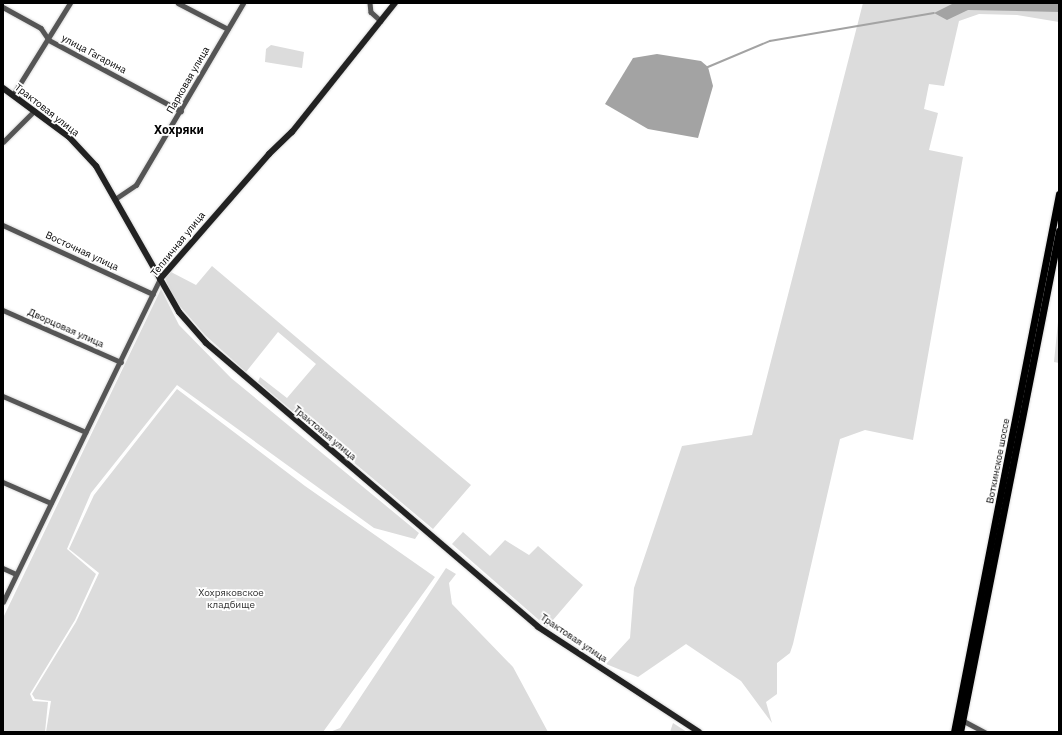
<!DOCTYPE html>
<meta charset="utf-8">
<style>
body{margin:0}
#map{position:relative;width:1062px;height:735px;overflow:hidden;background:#fff;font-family:"IBM Plex Sans",sans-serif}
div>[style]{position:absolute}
.green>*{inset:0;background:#dcdcdc}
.water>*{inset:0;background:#a3a3a3}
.stream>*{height:1.5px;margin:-0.75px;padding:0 0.75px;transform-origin:0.75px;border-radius:0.75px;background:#a3a3a3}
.roads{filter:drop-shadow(0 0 1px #dbdbdb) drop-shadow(0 0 1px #dbdbdb)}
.street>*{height:4.5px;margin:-2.25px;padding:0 2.25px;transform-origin:2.25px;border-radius:2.25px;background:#555}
.secondary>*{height:6px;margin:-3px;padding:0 3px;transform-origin:3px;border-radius:3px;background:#222}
.primary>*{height:7px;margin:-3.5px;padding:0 3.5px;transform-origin:3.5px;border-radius:3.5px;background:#000}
span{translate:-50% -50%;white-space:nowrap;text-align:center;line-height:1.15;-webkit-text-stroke:3.5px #fff;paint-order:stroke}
.street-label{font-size:10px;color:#000}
.park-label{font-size:10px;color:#333}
.quarter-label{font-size:12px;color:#000;font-weight:700}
.frame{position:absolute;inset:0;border:4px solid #000;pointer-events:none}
</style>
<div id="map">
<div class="green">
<div style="clip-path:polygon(863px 3px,1059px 3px,1059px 22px,1017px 15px,979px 14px,959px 21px,944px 86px,929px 84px,924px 109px,938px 113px,929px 150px,963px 157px,913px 440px,865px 430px,840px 439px,793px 644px,790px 653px,777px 663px,777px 694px,766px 702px,772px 723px,741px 681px,686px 644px,638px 677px,606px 664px,630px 638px,634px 588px,682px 446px,752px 435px)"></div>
<div style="clip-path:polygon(271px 45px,304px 52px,302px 68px,265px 62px,266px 49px)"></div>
<div style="clip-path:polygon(212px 266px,471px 485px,433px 529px,258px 382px,260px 377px,287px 398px,316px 364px,278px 332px,246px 372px,205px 335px,173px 298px,165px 278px,171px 272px,196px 285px)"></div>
<div style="clip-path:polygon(161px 289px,179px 325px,231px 378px,419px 533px,415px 539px,374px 528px,177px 385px,91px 493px,67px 549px,96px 574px,75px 620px,30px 694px,33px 701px,48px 702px,45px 732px,3px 732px,3px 618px)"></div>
<div style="clip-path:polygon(1058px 322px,1059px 322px,1059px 363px,1054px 362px)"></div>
<div style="clip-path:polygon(177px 389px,305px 486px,435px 577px,323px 732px,46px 732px,51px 701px,35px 699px,32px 694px,76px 622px,99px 573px,69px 549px,94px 495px)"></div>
<div style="clip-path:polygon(463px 532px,490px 556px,505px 540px,529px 555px,538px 546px,583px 585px,547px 627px,452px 544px)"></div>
<div style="clip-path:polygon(446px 568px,456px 574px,449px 583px,452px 604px,513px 667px,548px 732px,330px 732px,340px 728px)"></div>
<div style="clip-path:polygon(673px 723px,687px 732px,670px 732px)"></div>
</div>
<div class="water">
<div style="clip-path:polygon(954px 3px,1059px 3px,1059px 12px,968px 10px,947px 20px,934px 13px)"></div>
<div style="clip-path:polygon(657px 54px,701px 61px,708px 67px,713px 86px,698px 138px,648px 129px,605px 104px,633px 58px)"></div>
</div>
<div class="stream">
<div style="left:708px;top:67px;width:67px;rotate:-22.8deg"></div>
<div style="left:770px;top:41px;width:166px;rotate:-9.7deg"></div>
</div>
<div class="roads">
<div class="street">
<div style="left:178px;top:3px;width:56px;rotate:27.5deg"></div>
<div style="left:370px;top:3px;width:9px;rotate:84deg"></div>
<div style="left:371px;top:12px;width:13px;rotate:42deg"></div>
<div style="left:3px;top:7px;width:43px;rotate:28.9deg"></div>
<div style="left:41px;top:28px;width:14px;rotate:56deg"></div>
<div style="left:49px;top:40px;width:150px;rotate:28.3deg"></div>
<div style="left:13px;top:95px;width:108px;rotate:-58.2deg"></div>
<div style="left:3px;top:142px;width:44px;rotate:-45deg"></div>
<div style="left:115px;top:199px;width:25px;rotate:-34deg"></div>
<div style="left:136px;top:185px;width:211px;rotate:-59.5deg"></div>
<div style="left:3px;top:225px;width:165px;rotate:24.7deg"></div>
<div style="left:3px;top:310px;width:129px;rotate:23.8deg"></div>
<div style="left:3px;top:396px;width:90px;rotate:23.4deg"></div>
<div style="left:3px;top:482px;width:52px;rotate:23.6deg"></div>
<div style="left:3px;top:568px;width:14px;rotate:25deg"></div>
<div style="left:3px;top:602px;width:359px;rotate:-64.1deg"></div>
<div style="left:962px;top:720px;width:26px;rotate:28deg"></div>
</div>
<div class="secondary">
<div style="left:3px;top:88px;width:82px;rotate:36.6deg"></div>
<div style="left:69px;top:137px;width:40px;rotate:47deg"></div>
<div style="left:96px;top:166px;width:168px;rotate:60.4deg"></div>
<div style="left:179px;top:312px;width:41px;rotate:48.9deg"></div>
<div style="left:206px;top:343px;width:437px;rotate:40.5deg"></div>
<div style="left:538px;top:627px;width:192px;rotate:33.1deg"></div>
<div style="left:160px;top:279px;width:166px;rotate:-48.9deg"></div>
<div style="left:269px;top:154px;width:32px;rotate:-44deg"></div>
<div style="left:292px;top:132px;width:165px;rotate:-51.4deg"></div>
</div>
<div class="primary">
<div style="left:954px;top:732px;width:548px;rotate:-78.96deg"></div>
<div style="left:960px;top:732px;width:511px;rotate:-78.82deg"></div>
</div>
</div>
<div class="street-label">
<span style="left:94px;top:54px;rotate:28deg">улица Гагарина</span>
<span style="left:188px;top:80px;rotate:-60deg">Парковая улица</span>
<span style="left:47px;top:110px;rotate:38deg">Трактовая улица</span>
<span style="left:178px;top:244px;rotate:-51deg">Тепличная улица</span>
<span style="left:82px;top:251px;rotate:25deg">Восточная улица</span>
<span style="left:66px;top:328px;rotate:24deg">Дворцовая улица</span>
<span style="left:325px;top:433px;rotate:40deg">Трактовая улица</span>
<span style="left:998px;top:461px;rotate:-79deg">Воткинское шоссе</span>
<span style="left:574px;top:638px;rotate:34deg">Трактовая улица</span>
</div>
<div class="park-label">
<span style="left:231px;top:598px">Хохряковское<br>кладбище</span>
</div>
<div class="quarter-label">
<span style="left:179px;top:130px">Хохряки</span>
</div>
<div class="frame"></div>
</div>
